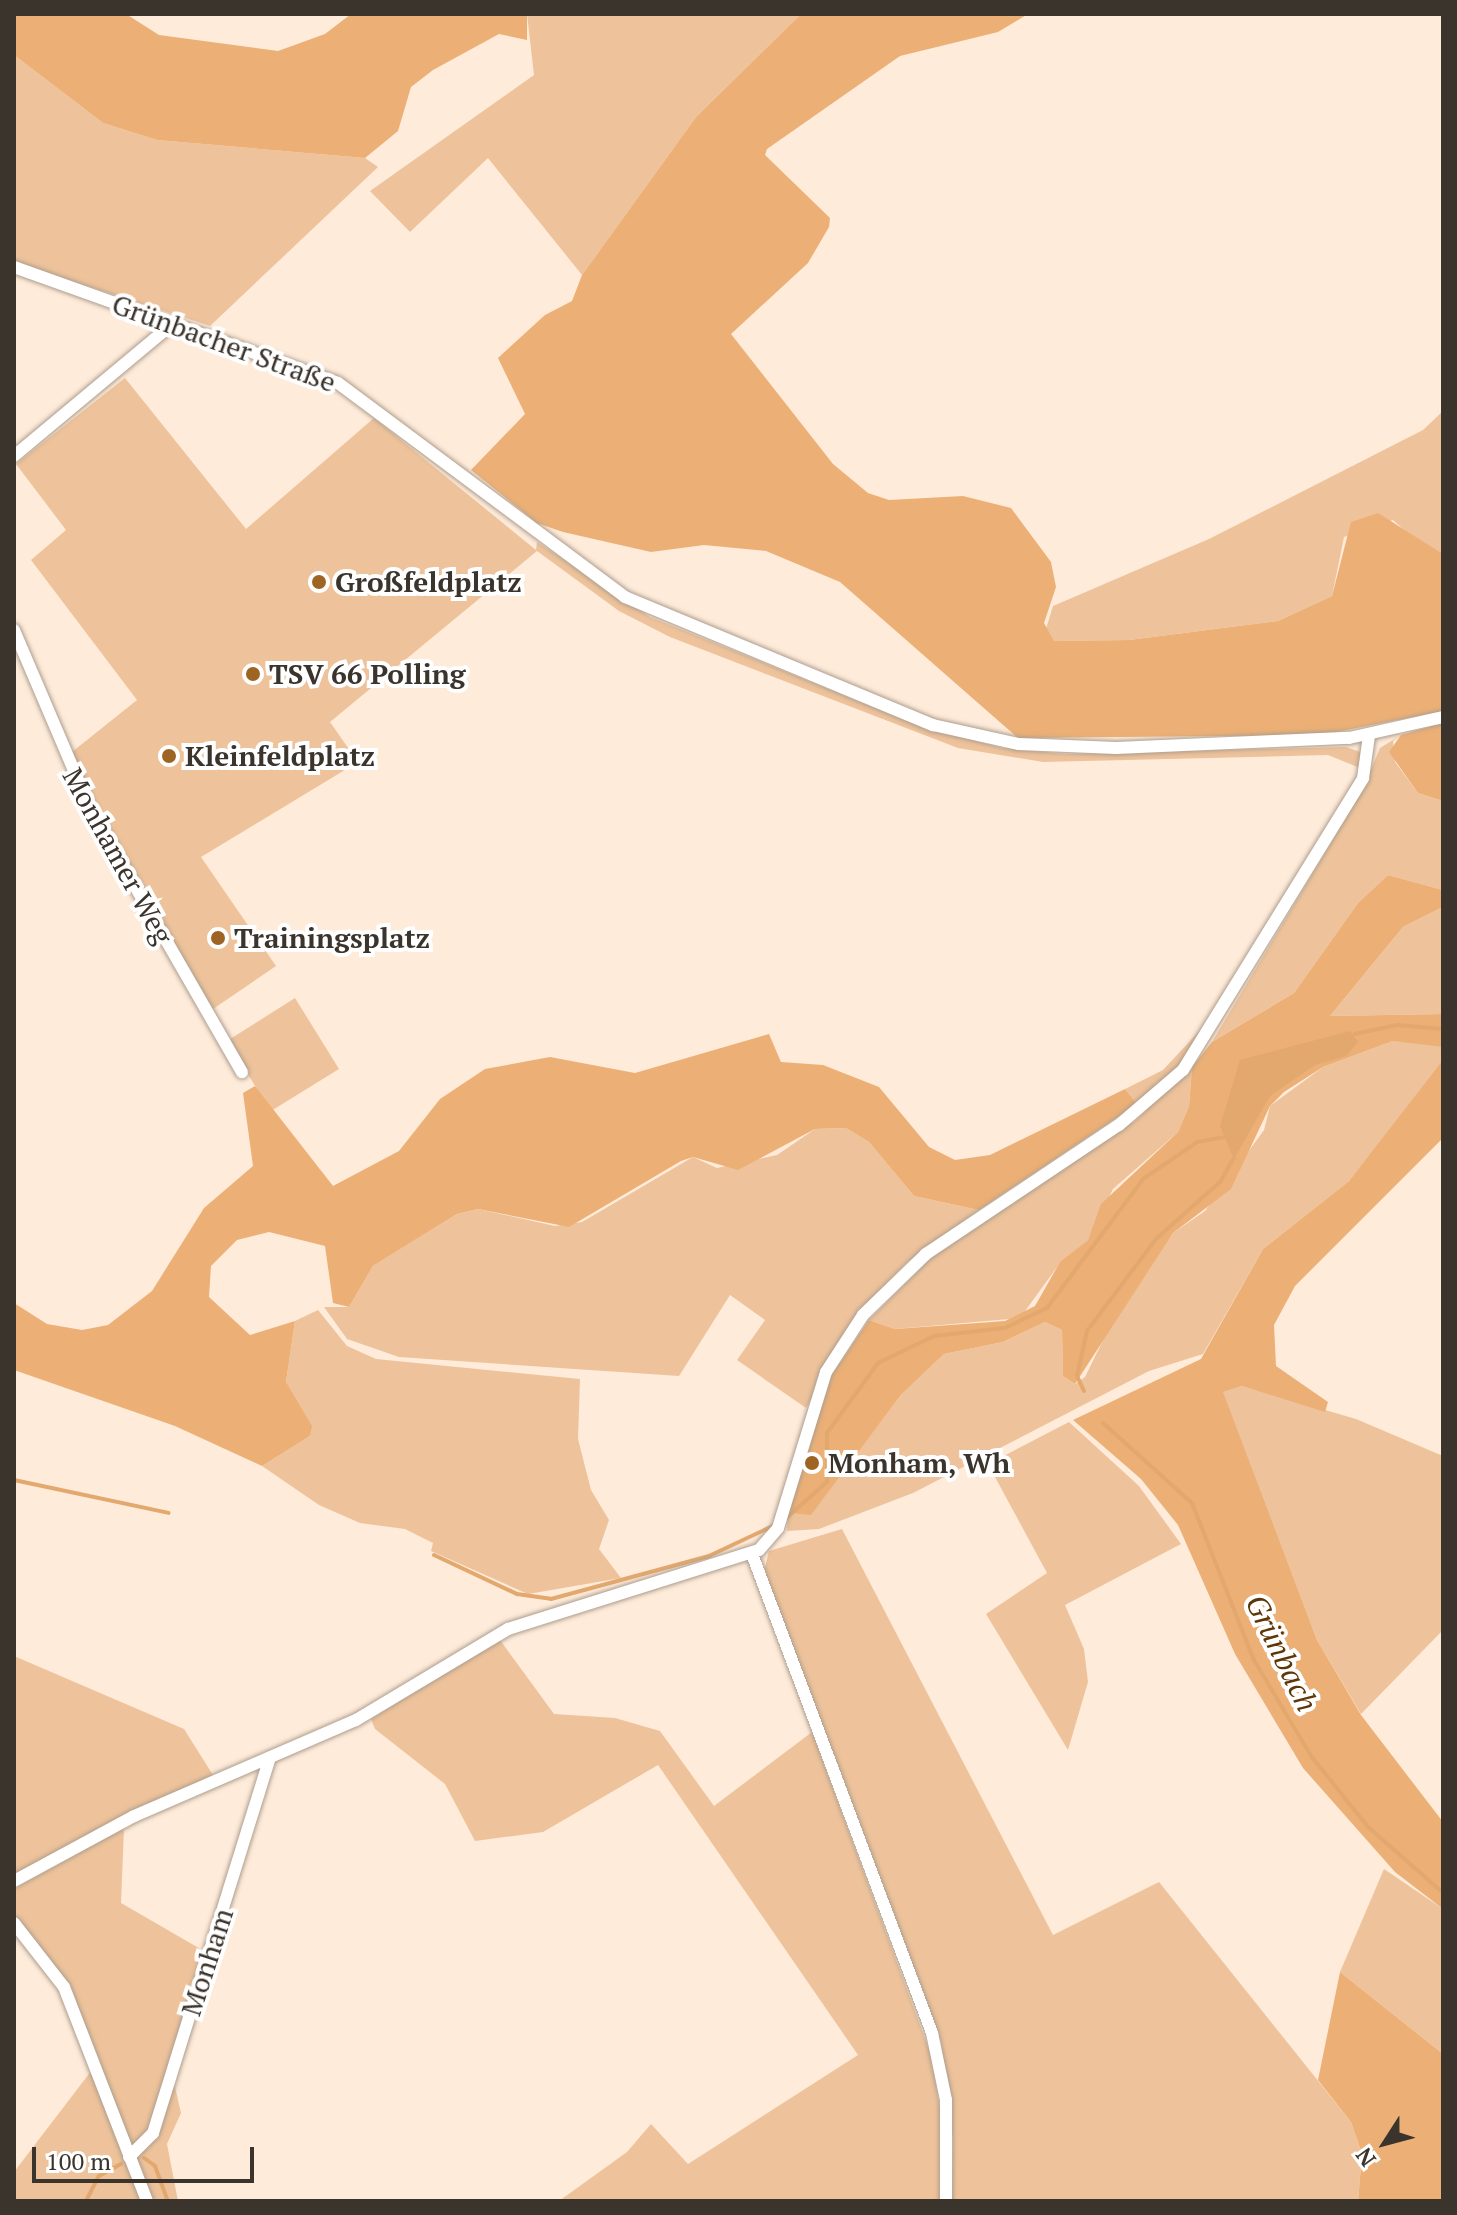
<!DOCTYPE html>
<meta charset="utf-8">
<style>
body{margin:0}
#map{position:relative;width:1457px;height:2215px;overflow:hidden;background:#feebda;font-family:"PT Serif",serif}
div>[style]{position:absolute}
.green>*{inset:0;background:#eec39b}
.forest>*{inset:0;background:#ecb076}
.water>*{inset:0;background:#e3a86d}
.stream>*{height:4px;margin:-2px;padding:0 2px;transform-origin:2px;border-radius:2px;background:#e3a86d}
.roads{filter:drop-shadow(0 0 2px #ae9d8d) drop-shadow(0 0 2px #ae9d8d)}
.minor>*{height:12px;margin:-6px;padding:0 6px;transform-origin:6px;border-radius:6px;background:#fff}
.dots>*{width:22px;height:22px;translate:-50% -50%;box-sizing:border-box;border:4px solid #fff;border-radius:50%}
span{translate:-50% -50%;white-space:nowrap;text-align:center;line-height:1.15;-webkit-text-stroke:8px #fff;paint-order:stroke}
.street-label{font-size:28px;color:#3b342d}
.poi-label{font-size:28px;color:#3b342d;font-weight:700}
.left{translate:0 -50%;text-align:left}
.water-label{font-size:30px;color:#5e3707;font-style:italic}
.frame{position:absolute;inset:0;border:16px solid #3b342d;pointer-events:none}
.north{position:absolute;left:1345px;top:2103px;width:80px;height:80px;-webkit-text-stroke:6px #fff;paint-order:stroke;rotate:234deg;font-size:22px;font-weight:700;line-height:32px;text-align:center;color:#3b342d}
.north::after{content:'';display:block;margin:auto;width:28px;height:36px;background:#3b342d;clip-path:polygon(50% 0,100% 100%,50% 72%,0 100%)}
.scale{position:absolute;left:32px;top:2147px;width:222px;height:36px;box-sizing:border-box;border:4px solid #3b342d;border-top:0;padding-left:10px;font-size:24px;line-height:28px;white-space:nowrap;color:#3b342d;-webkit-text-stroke:6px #fff;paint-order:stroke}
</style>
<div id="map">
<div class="green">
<div style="clip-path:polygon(527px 14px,801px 14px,696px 117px,582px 275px,488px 158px,410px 232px,370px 191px,534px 75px)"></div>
<div style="clip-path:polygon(14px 55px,103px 123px,157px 140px,365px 158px,378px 167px,210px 326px,14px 262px)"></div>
<div style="clip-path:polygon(125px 378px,246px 529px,374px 418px,536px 550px,537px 542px,650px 617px,922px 727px,1002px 748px,1065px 754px,1346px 747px,1363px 753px,1360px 768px,1328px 755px,1043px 762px,958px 748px,670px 637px,619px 611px,537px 551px,330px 722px,358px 762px,201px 857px,276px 966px,213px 1009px,67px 756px,137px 700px,31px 560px,66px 530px,16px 464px)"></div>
<div style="clip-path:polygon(1443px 411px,1443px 554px,1427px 550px,1393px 520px,1344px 537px,1332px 596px,1278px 621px,1129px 640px,1054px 641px,1045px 632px,1053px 606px,1209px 539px,1423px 430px)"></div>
<div style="clip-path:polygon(1401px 735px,1393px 741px,1395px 762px,1418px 793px,1443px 801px,1443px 890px,1388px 875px,1358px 903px,1294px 993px,1212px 1042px,1362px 791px,1380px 748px)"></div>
<div style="clip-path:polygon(1443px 907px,1443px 1014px,1330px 1016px,1403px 927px)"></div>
<div style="clip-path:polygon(295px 998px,339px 1069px,271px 1111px,227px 1041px)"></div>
<div style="clip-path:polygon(1218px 1011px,1176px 1070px,1137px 1104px,1125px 1089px,1163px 1070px)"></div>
<div style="clip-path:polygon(1393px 1041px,1441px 1043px,1441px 1066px,1349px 1181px,1263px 1249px,1203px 1354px,1149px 1371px,913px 1493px,819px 1529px,787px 1531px,788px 1513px,811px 1514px,901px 1395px,944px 1354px,1003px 1342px,1045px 1322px,1062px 1330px,1063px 1376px,1075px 1384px,1085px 1377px,1115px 1316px,1173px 1233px,1205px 1211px,1264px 1130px,1270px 1106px,1323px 1067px)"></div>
<div style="clip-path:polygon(1192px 1067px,1189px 1106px,1178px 1132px,1113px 1189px,1088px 1240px,1060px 1263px,1020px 1318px,895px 1329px,869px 1320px,937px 1252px,1135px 1121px)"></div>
<div style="clip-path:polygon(846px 1128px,869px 1142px,914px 1196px,979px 1210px,907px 1262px,865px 1305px,806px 1408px,737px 1360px,765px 1320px,730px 1295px,679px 1376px,399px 1357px,347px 1339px,324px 1307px,349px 1307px,373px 1266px,457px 1214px,478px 1209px,555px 1226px,582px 1222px,693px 1157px,717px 1168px,777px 1155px,815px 1129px)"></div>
<div style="clip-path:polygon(318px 1310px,347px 1346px,376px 1359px,580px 1379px,578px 1439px,591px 1490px,609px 1520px,599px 1549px,621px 1578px,528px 1594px,431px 1551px,433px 1543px,405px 1529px,360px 1523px,319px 1505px,262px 1466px,310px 1436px,286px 1382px,295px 1321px)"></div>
<div style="clip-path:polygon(1242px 1386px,1356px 1419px,1443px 1456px,1443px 1630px,1361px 1714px,1317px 1640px,1222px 1392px)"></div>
<div style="clip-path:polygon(1069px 1422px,1139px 1486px,1181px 1544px,1065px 1605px,1084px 1649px,1088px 1682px,1068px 1750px,986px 1614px,1047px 1573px,988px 1464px)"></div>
<div style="clip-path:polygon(842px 1529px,1053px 1935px,1159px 1882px,1351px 2122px,1362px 2154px,1358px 2201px,952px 2201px,953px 2139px,941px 2042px,763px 1575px,769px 1551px)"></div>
<div style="clip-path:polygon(500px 1640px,554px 1714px,615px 1718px,660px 1731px,714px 1806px,812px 1732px,931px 2055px,943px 2128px,940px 2201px,559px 2201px,627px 2152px,651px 2124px,688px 2164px,858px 2055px,658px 1765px,543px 1832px,475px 1841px,445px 1784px,375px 1729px,371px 1719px)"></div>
<div style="clip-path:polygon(14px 1656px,184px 1729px,213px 1775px,14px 1876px)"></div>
<div style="clip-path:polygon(124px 1828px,121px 1903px,204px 1951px,173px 2078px,181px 2113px,167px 2144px,178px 2201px,14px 2201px,14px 2172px,95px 2066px,69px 1990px,14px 1918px,14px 1889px)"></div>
<div style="clip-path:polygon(1384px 1869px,1443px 1909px,1443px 2054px,1340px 1972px)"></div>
</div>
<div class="forest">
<div style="clip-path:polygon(14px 14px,126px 14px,159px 35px,278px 51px,325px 34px,351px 14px,527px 14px,527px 40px,499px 34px,433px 70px,411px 87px,398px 131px,365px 158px,157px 140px,103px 123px,14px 55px)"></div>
<div style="clip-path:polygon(801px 14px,1028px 14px,998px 32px,900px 56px,767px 149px,765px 155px,830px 218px,829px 227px,808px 263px,731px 334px,833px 464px,868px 493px,889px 500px,963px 496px,1011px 508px,1051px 562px,1056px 587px,1044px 623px,1054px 641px,1129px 640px,1278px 621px,1332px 596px,1351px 522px,1378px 513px,1443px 554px,1443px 711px,1321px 735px,1018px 738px,840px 582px,766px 551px,704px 545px,651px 552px,563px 532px,537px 523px,471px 470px,525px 414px,498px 358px,545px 315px,572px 301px,582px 275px,696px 117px)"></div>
<div style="clip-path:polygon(1443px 723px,1443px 801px,1418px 793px,1389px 752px,1401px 735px)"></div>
<div style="clip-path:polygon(1388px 875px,1443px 890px,1443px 907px,1403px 927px,1330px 1016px,1443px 1014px,1443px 1047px,1393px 1041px,1323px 1067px,1284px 1092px,1270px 1106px,1231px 1189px,1173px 1233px,1075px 1384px,1063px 1376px,1062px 1330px,1045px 1322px,1003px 1342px,944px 1354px,901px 1395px,811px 1515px,788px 1513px,829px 1379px,869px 1320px,895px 1329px,1005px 1321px,1035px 1306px,1060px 1262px,1088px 1240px,1101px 1204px,1178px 1132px,1189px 1106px,1192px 1067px,1212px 1042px,1294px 993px,1358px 903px)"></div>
<div style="clip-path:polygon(769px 1034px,781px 1062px,823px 1065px,879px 1087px,929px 1147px,955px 1160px,990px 1155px,1125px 1089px,1137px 1104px,979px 1210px,914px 1196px,869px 1142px,846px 1128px,815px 1129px,738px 1170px,693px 1157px,681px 1161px,569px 1227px,478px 1209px,457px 1214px,373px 1266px,349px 1307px,333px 1303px,325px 1246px,269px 1232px,237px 1240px,211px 1266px,209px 1297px,250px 1335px,295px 1321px,286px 1382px,312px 1426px,310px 1436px,262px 1466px,175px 1426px,14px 1370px,14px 1303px,47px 1324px,82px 1330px,108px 1325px,152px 1291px,204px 1208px,253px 1166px,243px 1093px,255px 1086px,333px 1186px,399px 1151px,440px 1099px,485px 1069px,550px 1057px,635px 1073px)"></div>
<div style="clip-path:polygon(1443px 1060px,1443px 1138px,1295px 1286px,1274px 1325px,1276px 1366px,1328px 1402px,1325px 1412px,1242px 1386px,1223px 1392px,1317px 1640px,1361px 1715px,1443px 1822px,1443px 1909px,1395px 1872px,1303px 1768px,1235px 1654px,1178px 1525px,1141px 1479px,1073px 1420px,1201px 1359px,1263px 1249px,1349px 1181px)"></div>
<div style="clip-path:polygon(1340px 1972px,1443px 2054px,1443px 2201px,1358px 2201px,1362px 2154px,1351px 2122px,1318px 2080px)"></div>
</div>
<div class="water">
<div style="clip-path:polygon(1350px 1031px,1358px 1042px,1346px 1056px,1315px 1065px,1270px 1096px,1234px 1159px,1220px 1126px,1240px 1060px)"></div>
</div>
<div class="stream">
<div style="left:1355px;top:1034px;width:43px;rotate:-12.1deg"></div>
<div style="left:1397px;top:1025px;width:46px;rotate:5deg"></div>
<div style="left:1084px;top:1391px;width:17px;rotate:-115deg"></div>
<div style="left:1077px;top:1376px;width:46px;rotate:-77.5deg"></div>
<div style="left:1087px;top:1331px;width:115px;rotate:-53.1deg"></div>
<div style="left:1156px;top:1239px;width:86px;rotate:-41.7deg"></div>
<div style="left:1220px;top:1182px;width:28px;rotate:-60deg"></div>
<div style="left:1103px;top:1423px;width:120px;rotate:42deg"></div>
<div style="left:1192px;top:1503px;width:169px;rotate:68.5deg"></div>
<div style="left:1254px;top:1660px;width:112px;rotate:59.3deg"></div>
<div style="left:1311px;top:1756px;width:91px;rotate:51.2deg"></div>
<div style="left:1368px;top:1827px;width:100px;rotate:41.3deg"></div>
<div style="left:14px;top:1480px;width:158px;rotate:12deg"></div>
<div style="left:783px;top:1521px;width:59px;rotate:-41.6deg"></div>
<div style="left:827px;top:1482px;width:49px;rotate:-90deg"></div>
<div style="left:827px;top:1433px;width:87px;rotate:-53.9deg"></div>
<div style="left:878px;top:1363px;width:62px;rotate:-25.7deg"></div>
<div style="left:934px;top:1336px;width:71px;rotate:-6.4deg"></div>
<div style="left:1005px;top:1328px;width:47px;rotate:-25.5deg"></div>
<div style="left:1047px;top:1308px;width:161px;rotate:-53.3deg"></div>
<div style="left:1143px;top:1179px;width:65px;rotate:-34.4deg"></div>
<div style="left:1197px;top:1142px;width:28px;rotate:-10deg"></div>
<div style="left:434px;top:1555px;width:92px;rotate:25.2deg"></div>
<div style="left:517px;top:1594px;width:34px;rotate:8deg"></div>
<div style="left:551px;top:1599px;width:164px;rotate:-15.2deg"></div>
<div style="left:709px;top:1556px;width:73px;rotate:-25.2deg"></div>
<div style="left:144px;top:2158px;width:14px;rotate:36deg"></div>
<div style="left:155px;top:2166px;width:37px;rotate:70deg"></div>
<div style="left:86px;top:2201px;width:28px;rotate:-63deg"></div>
<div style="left:99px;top:2176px;width:25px;rotate:-29deg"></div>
</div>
<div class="roads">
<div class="minor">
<div style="left:14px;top:267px;width:344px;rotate:19.7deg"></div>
<div style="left:338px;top:383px;width:358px;rotate:36.7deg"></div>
<div style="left:625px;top:597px;width:334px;rotate:22.6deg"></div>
<div style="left:933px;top:725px;width:88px;rotate:12.5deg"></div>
<div style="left:1019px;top:744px;width:97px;rotate:2.4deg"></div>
<div style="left:1116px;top:748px;width:233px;rotate:-2.5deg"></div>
<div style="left:1349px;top:738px;width:96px;rotate:-12.6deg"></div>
<div style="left:14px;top:456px;width:209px;rotate:-39.8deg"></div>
<div style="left:14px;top:630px;width:194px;rotate:66.9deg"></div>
<div style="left:90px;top:808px;width:305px;rotate:60.1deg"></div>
<div style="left:752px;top:1554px;width:512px;rotate:69.4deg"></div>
<div style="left:932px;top:2033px;width:68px;rotate:78.2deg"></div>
<div style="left:946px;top:2100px;width:101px;rotate:90deg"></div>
<div style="left:14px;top:1881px;width:136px;rotate:-28.4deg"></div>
<div style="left:134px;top:1816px;width:242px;rotate:-23.4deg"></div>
<div style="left:356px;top:1720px;width:177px;rotate:-30.9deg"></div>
<div style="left:508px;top:1629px;width:263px;rotate:-17.5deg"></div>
<div style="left:759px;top:1550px;width:29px;rotate:-49deg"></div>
<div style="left:778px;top:1528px;width:163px;rotate:-72.9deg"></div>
<div style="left:826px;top:1372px;width:68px;rotate:-57deg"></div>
<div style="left:863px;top:1315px;width:88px;rotate:-44.1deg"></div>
<div style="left:926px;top:1254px;width:232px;rotate:-33.8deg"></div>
<div style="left:1119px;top:1125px;width:84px;rotate:-40.7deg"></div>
<div style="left:1183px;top:1070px;width:343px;rotate:-58.3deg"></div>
<div style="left:1363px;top:778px;width:42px;rotate:-81.9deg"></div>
<div style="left:14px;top:1923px;width:81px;rotate:52deg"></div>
<div style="left:64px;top:1987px;width:230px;rotate:68.8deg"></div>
<div style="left:129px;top:2157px;width:34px;rotate:-45deg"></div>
<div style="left:153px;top:2133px;width:393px;rotate:-72.7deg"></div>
</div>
</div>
<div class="dots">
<div style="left:319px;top:582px;background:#9e6423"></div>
<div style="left:253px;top:674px;background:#9e6423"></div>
<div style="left:169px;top:756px;background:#9e6423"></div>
<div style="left:218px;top:938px;background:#9e6423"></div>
<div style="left:812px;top:1463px;background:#9e6423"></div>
</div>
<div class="street-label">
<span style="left:224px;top:343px;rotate:20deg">Grünbacher Straße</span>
<span style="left:118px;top:856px;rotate:61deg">Monhamer Weg</span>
<span style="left:207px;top:1962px;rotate:-72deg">Monham</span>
</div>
<div class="poi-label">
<span class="left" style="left:335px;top:582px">Großfeldplatz</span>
<span class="left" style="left:269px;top:674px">TSV 66 Polling</span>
<span class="left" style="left:185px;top:756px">Kleinfeldplatz</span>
<span class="left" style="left:234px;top:938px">Trainingsplatz</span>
<span class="left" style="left:828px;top:1463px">Monham, Wh</span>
</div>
<div class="water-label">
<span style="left:1282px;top:1653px;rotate:64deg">Grünbach</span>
</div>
<div class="frame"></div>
<div class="north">N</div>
<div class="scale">100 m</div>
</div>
